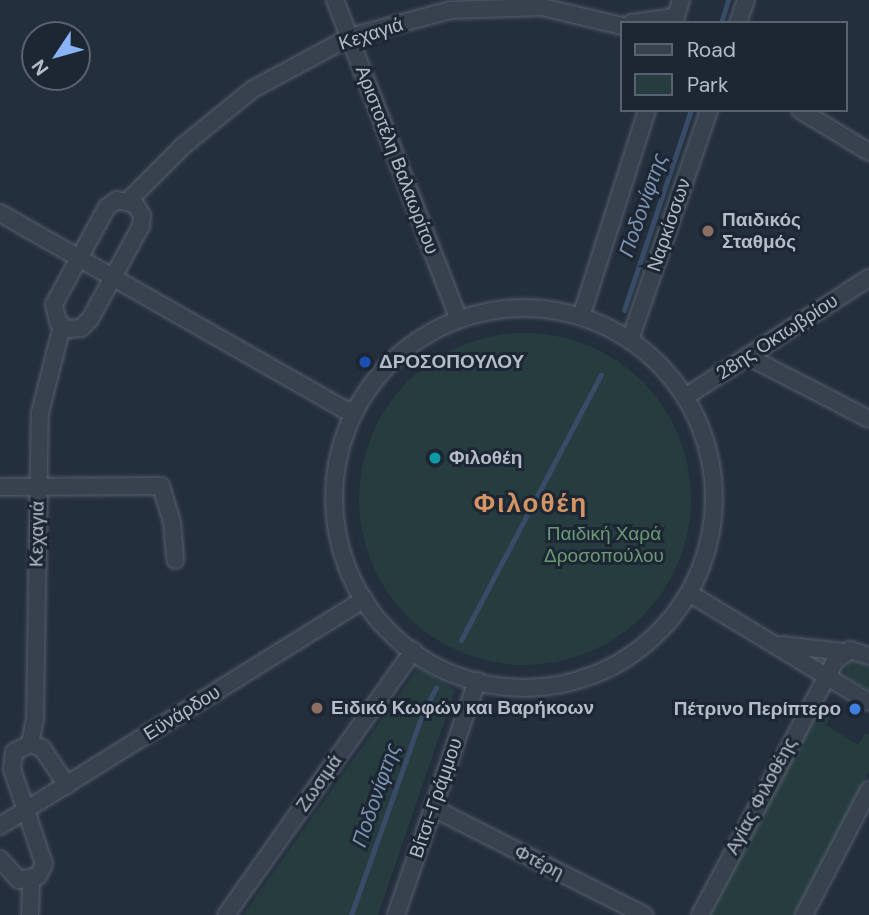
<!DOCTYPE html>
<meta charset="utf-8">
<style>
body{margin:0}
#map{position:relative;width:869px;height:915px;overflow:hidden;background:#242f3e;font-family:"DM Sans",sans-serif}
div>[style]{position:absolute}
.green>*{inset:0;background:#263c3f}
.round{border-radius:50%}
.stream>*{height:5px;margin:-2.5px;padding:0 2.5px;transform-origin:2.5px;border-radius:2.5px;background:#394c67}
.roads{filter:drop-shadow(0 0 2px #565f6c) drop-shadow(0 0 2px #565f6c)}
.street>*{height:16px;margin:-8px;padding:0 8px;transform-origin:8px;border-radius:8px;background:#38414e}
.street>.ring{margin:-8px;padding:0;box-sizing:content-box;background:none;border:16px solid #38414e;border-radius:50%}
.dots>*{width:19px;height:19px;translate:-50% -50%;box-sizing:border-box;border:4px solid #1d2633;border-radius:50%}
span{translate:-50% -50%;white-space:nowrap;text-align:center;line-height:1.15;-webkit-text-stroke:6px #1d2633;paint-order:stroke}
.street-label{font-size:19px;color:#b4bcc9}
.poi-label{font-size:19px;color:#b4bcc9;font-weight:700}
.left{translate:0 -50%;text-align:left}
.right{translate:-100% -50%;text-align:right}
.park-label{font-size:19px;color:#6b9a76}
.water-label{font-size:21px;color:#7c92b1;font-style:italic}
.district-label{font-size:26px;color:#d59563;font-weight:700;letter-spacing:2px}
.legend{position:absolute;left:620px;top:21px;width:228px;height:91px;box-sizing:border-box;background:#1d2633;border:2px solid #59626f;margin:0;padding:9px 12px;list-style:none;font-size:21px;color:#b4bcc9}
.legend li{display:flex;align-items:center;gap:14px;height:35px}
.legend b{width:35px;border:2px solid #59626f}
.north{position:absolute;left:21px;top:21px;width:70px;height:70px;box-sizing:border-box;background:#1d2633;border:2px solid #59626f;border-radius:50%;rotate:234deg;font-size:19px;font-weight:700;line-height:28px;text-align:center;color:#b4bcc9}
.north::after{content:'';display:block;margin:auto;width:24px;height:32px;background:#8ab4f8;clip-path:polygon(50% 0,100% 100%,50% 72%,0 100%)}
</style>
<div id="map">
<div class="green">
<div class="round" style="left:359px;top:333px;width:332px;height:332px"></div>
<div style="clip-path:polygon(852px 661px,869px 667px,869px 690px,846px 676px,845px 667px)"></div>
<div style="clip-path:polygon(418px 668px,455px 690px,378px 915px,243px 915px)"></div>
<div style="clip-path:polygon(818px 707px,831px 714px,826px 725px,858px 745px,865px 733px,869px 735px,869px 772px,795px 915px,710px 915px)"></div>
</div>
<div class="stream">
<div style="left:721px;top:23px;width:24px;rotate:-73deg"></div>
<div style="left:624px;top:310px;width:211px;rotate:-71.5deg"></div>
<div style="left:461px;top:640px;width:300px;rotate:-62.2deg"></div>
<div style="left:351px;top:915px;width:213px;rotate:-70.5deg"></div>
<div style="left:422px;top:714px;width:30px;rotate:-62deg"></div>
</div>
<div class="roads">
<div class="street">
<div style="left:335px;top:0;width:342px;rotate:68.8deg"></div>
<div style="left:631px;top:23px;width:44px;rotate:-7.8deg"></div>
<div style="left:674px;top:23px;width:24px;rotate:-73deg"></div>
<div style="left:738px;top:23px;width:24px;rotate:-71deg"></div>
<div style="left:800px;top:110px;width:81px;rotate:31.3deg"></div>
<div style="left:117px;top:200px;width:18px;rotate:13deg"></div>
<div style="left:135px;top:204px;width:13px;rotate:58deg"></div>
<div style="left:142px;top:215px;width:11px;rotate:95deg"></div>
<div style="left:141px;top:226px;width:106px;rotate:118.7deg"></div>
<div style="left:90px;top:319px;width:13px;rotate:135deg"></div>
<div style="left:81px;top:328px;width:14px;rotate:176deg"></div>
<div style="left:67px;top:329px;width:11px;rotate:-142deg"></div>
<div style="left:58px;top:322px;width:18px;rotate:-103deg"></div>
<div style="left:54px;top:304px;width:111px;rotate:-61.3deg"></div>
<div style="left:107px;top:207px;width:12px;rotate:-35deg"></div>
<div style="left:129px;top:200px;width:76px;rotate:-45deg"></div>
<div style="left:183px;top:146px;width:90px;rotate:-39.2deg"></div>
<div style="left:253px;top:89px;width:110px;rotate:-28.2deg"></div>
<div style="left:350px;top:37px;width:105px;rotate:-15deg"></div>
<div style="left:451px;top:10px;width:91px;rotate:-1.9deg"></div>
<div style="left:542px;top:7px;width:82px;rotate:13.4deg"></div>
<div style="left:0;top:213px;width:395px;rotate:29.7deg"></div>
<div style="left:343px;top:409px;width:12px;rotate:9deg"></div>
<div class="ring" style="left:334px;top:308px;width:364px;height:364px"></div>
<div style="left:581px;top:317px;width:217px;rotate:-72.3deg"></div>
<div style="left:630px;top:340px;width:243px;rotate:-71deg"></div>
<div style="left:747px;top:356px;width:137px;rotate:27.3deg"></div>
<div style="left:685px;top:397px;width:219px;rotate:-32.9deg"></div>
<div style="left:0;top:487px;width:161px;rotate:-0.4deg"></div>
<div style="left:161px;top:486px;width:38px;rotate:73deg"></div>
<div style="left:172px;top:522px;width:38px;rotate:85deg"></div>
<div style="left:689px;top:593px;width:210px;rotate:31.2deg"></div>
<div style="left:781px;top:645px;width:63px;rotate:6.3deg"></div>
<div style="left:30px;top:744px;width:25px;rotate:-79deg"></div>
<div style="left:35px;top:719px;width:306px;rotate:-89.1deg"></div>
<div style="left:40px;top:413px;width:90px;rotate:-75.8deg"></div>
<div style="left:433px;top:808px;width:237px;rotate:26.9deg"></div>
<div style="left:0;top:826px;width:429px;rotate:-31.9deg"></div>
<div style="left:0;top:859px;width:28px;rotate:48deg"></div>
<div style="left:19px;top:880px;width:19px;rotate:-12deg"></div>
<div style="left:38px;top:876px;width:13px;rotate:-63deg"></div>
<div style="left:44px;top:864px;width:100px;rotate:-108.6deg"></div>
<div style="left:12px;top:769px;width:17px;rotate:-83deg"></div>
<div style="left:14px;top:752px;width:18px;rotate:-27deg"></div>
<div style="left:30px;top:744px;width:13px;rotate:18deg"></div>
<div style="left:42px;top:748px;width:45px;rotate:56deg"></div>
<div style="left:30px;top:915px;width:35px;rotate:-88deg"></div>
<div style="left:226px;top:915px;width:324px;rotate:-54.7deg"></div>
<div style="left:396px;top:915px;width:248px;rotate:-70.9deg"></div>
<div style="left:700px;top:915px;width:288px;rotate:-62deg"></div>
<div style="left:835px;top:661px;width:19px;rotate:-36deg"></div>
<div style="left:850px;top:650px;width:20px;rotate:18deg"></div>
<div style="left:804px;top:915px;width:141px;rotate:-62.5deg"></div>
</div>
</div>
<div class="dots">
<div style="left:708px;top:231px;background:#8d6e63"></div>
<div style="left:365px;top:362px;background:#1a4fb4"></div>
<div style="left:435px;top:458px;background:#0f9aa8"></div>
<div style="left:317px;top:708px;background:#8d6e63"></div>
<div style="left:855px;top:709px;background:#3f7fe0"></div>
</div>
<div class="street-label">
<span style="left:371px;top:34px;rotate:-18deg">Κεχαγιά</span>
<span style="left:397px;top:160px;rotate:69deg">Αριστοτέλη Βαλαωρίτου</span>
<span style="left:669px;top:225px;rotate:-71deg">Ναρκίσσων</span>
<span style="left:777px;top:337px;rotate:-33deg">28ης Οκτωβρίου</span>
<span style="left:37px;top:534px;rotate:-89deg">Κεχαγιά</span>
<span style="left:182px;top:713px;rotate:-32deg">Εϋνάρδου</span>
<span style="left:319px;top:783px;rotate:-55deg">Ζωσιμά</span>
<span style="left:761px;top:796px;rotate:-62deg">Αγίας Φιλοθέης</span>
<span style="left:436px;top:798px;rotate:-71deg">Βίτσι-Γράμμου</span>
<span style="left:539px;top:862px;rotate:27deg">Φτέρη</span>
</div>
<div class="poi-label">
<span class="left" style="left:722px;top:231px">Παιδικός<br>Σταθμός</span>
<span class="left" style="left:379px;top:362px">ΔΡΟΣΟΠΟΥΛΟΥ</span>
<span class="left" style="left:449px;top:458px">Φιλοθέη</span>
<span class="left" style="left:331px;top:708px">Ειδικό Κωφών και Βαρήκοων</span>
<span class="right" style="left:841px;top:709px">Πέτρινο Περίπτερο</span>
</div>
<div class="park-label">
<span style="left:604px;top:545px">Παιδική Χαρά<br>Δροσοπούλου</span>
</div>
<div class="water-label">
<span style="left:643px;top:205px;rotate:-71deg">Ποδονίφτης</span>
<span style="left:376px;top:795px;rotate:-71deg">Ποδονίφτης</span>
</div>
<div class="district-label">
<span style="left:531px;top:504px">Φιλοθέη</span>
</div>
<ul class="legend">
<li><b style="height:9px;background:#38414e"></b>Road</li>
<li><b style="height:19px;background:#263c3f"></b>Park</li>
</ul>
<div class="north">N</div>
</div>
